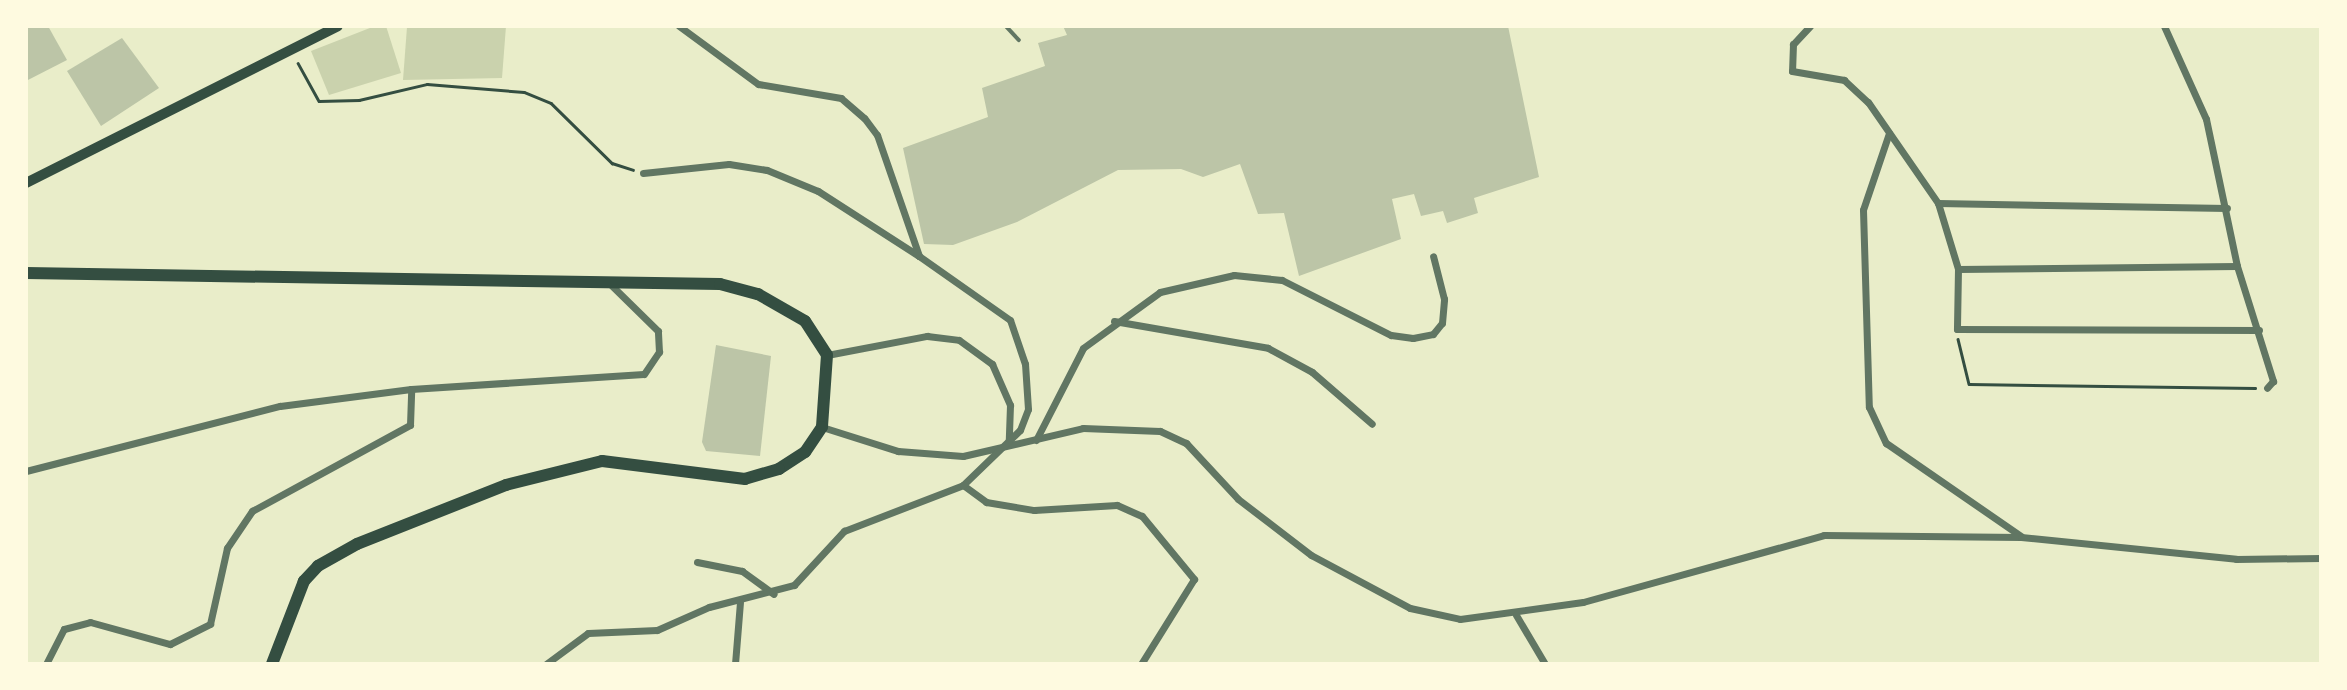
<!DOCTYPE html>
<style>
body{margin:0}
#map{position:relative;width:2347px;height:690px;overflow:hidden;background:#e9edc9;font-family:Barlow,sans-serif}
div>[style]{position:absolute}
.green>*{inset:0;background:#cad2ad}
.building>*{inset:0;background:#bcc5a7}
.path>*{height:2.5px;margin:-1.25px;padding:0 1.25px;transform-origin:1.25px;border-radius:1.25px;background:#344e41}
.service>*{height:3.5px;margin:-1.75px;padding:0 1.75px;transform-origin:1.75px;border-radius:1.75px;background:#617663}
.minor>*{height:7px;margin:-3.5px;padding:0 3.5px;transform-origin:3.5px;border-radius:3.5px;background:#617663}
.secondary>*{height:10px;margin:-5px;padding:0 5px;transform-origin:5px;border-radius:5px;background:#344e41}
.primary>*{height:12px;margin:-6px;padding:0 6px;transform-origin:6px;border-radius:6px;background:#344e41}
span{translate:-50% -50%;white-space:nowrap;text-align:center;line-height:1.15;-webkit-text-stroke:5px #fefae0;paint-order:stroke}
.frame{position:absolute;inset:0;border:28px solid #fefae0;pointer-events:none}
</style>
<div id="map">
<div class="green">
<div style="clip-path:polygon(375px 26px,386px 26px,401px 73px,329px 95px,311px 51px)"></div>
<div style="clip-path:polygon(506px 26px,502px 78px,403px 80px,407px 27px)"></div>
</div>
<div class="building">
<div style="clip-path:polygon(26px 26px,48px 26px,67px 60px,26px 81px)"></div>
<div style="clip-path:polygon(1063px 26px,1508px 26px,1539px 177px,1474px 198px,1478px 213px,1447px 223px,1443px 211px,1421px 216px,1414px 194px,1392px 199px,1401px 239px,1299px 276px,1284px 213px,1258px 214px,1240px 164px,1203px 177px,1181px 169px,1118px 170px,1017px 222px,953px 245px,924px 244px,903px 148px,988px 117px,982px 88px,1045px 66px,1038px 43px,1067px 35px)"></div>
<div style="clip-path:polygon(122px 38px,159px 88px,101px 126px,67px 71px)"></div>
<div style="clip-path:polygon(716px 345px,771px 356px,760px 456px,706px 451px,702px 442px)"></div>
</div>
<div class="path">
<div style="left:298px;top:63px;width:43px;rotate:61.1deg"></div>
<div style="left:319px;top:101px;width:40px;rotate:-1.4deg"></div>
<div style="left:359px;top:100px;width:70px;rotate:-13.2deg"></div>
<div style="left:427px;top:84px;width:97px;rotate:4.7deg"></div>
<div style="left:524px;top:92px;width:29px;rotate:22deg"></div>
<div style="left:551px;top:103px;width:86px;rotate:44.5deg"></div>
<div style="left:612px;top:163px;width:22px;rotate:18deg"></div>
<div style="left:1958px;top:339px;width:46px;rotate:76.3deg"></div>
<div style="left:1969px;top:384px;width:286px;rotate:0.8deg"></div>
</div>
<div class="service">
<div style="left:1006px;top:26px;width:19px;rotate:47deg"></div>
</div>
<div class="minor">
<div style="left:1810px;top:26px;width:25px;rotate:133deg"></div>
<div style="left:1793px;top:44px;width:27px;rotate:92deg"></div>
<div style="left:1792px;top:71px;width:53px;rotate:9.8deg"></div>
<div style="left:1844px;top:80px;width:33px;rotate:43deg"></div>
<div style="left:1868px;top:102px;width:123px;rotate:55.3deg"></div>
<div style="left:1938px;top:203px;width:69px;rotate:73.1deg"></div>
<div style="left:1958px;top:269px;width:60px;rotate:91deg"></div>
<div style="left:1957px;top:329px;width:302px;rotate:0.2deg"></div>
<div style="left:2164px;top:26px;width:102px;rotate:65.7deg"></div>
<div style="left:2206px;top:119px;width:150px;rotate:78.1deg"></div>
<div style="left:2237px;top:266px;width:121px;rotate:72.6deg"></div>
<div style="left:2273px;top:381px;width:9px;rotate:131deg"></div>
<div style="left:1889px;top:133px;width:81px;rotate:108.7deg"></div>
<div style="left:1863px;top:210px;width:197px;rotate:88.3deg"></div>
<div style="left:1869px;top:407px;width:40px;rotate:65deg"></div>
<div style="left:1886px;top:443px;width:164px;rotate:34.6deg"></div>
<div style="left:643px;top:173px;width:86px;rotate:-6deg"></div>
<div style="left:729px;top:164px;width:38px;rotate:9deg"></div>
<div style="left:767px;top:170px;width:55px;rotate:22.4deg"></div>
<div style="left:818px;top:191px;width:120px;rotate:32.8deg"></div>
<div style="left:1938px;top:203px;width:289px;rotate:1deg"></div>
<div style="left:1958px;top:269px;width:279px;rotate:-0.6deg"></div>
<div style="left:1114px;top:321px;width:156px;rotate:9.9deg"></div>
<div style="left:1268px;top:348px;width:50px;rotate:28.6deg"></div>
<div style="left:1312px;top:372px;width:79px;rotate:40.9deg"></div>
<div style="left:827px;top:355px;width:102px;rotate:-10.8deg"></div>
<div style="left:927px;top:336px;width:32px;rotate:7deg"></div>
<div style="left:959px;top:340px;width:41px;rotate:36deg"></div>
<div style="left:992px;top:364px;width:45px;rotate:66.3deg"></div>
<div style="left:1010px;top:405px;width:35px;rotate:92deg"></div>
<div style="left:822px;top:427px;width:80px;rotate:17.5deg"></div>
<div style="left:898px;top:451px;width:65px;rotate:4.4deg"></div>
<div style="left:963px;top:456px;width:123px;rotate:-13.1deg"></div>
<div style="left:1083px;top:428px;width:77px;rotate:2.2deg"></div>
<div style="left:1160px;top:431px;width:29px;rotate:25deg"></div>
<div style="left:1186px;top:443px;width:76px;rotate:47.1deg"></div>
<div style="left:1238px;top:499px;width:92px;rotate:37.5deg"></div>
<div style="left:1311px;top:555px;width:112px;rotate:28.2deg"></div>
<div style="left:1410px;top:608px;width:51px;rotate:12.4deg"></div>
<div style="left:1460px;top:619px;width:124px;rotate:-7.9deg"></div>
<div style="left:1583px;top:602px;width:250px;rotate:-15.5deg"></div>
<div style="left:1824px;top:535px;width:197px;rotate:0.6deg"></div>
<div style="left:2021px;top:537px;width:216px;rotate:5.8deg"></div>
<div style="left:2236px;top:559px;width:85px;rotate:-0.7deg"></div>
<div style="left:1036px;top:440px;width:103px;rotate:-62.9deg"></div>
<div style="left:1083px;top:348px;width:95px;rotate:-36deg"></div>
<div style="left:1160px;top:292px;width:76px;rotate:-12.9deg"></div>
<div style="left:1234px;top:275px;width:48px;rotate:5.9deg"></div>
<div style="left:1282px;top:280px;width:122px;rotate:26.8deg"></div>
<div style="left:1391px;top:335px;width:22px;rotate:8deg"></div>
<div style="left:1413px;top:338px;width:20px;rotate:-11deg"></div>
<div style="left:1433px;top:334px;width:14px;rotate:-51deg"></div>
<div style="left:1442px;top:323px;width:24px;rotate:-85deg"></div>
<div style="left:1444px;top:299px;width:44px;rotate:-104.3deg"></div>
<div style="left:26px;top:471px;width:262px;rotate:-14.4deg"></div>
<div style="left:280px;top:406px;width:132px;rotate:-7.4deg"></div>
<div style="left:411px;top:389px;width:233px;rotate:-3.7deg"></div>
<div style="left:644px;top:374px;width:27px;rotate:-56deg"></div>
<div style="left:659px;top:352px;width:21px;rotate:-93deg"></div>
<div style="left:658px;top:331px;width:71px;rotate:-135.6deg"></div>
<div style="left:963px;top:485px;width:29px;rotate:36deg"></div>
<div style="left:986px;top:502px;width:49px;rotate:9.5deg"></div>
<div style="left:1034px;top:510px;width:83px;rotate:-3.4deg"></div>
<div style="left:1117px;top:505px;width:27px;rotate:24deg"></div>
<div style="left:1142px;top:516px;width:82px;rotate:50.5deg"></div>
<div style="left:1194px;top:579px;width:100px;rotate:121.9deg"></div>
<div style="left:697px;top:562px;width:46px;rotate:11.3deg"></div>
<div style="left:742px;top:571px;width:39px;rotate:36deg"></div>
<div style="left:1516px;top:615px;width:57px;rotate:59.4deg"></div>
<div style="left:46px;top:664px;width:39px;rotate:-63deg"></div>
<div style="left:64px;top:629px;width:27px;rotate:-15deg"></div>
<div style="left:90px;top:622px;width:83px;rotate:15.4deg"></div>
<div style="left:170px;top:644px;width:45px;rotate:-26.6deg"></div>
<div style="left:210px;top:624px;width:78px;rotate:-77.4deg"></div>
<div style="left:227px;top:548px;width:45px;rotate:-56deg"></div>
<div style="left:252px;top:511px;width:180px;rotate:-28.6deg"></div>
<div style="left:410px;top:425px;width:36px;rotate:-88deg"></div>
<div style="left:546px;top:664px;width:52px;rotate:-36.4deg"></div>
<div style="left:588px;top:633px;width:69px;rotate:-2.5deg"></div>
<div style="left:657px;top:630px;width:57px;rotate:-23.9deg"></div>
<div style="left:709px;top:607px;width:88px;rotate:-14.5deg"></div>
<div style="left:794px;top:585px;width:74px;rotate:-47.2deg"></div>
<div style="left:844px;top:531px;width:128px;rotate:-21.1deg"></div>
<div style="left:963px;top:485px;width:79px;rotate:-44deg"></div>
<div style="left:1020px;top:430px;width:22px;rotate:-69deg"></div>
<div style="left:1028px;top:409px;width:45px;rotate:-93.8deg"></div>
<div style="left:1025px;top:364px;width:46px;rotate:-108.8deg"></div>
<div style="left:1010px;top:320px;width:111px;rotate:-144.9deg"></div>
<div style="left:919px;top:256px;width:128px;rotate:-109.1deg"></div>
<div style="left:877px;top:135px;width:21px;rotate:-127deg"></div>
<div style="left:864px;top:118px;width:30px;rotate:-139deg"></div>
<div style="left:841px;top:98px;width:84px;rotate:-170.4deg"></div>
<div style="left:758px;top:84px;width:98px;rotate:-143.7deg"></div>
<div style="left:735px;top:664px;width:62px;rotate:-85.4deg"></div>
</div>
<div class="secondary">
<div style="left:26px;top:183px;width:349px;rotate:-26.7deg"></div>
</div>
<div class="primary">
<div style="left:26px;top:273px;width:694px;rotate:0.91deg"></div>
<div style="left:720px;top:284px;width:39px;rotate:15deg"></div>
<div style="left:758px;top:294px;width:54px;rotate:29.9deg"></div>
<div style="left:805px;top:321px;width:40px;rotate:57.1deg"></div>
<div style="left:827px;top:355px;width:72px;rotate:94deg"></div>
<div style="left:822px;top:427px;width:30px;rotate:124deg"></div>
<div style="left:805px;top:452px;width:31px;rotate:147deg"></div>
<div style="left:779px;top:469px;width:35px;rotate:164deg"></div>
<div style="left:745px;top:479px;width:144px;rotate:-172.8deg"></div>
<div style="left:602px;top:461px;width:99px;rotate:166deg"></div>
<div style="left:506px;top:485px;width:160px;rotate:158.4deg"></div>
<div style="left:357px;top:544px;width:45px;rotate:150.6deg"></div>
<div style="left:318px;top:566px;width:21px;rotate:133deg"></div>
<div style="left:304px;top:581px;width:89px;rotate:111.1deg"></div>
</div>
<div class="frame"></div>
</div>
